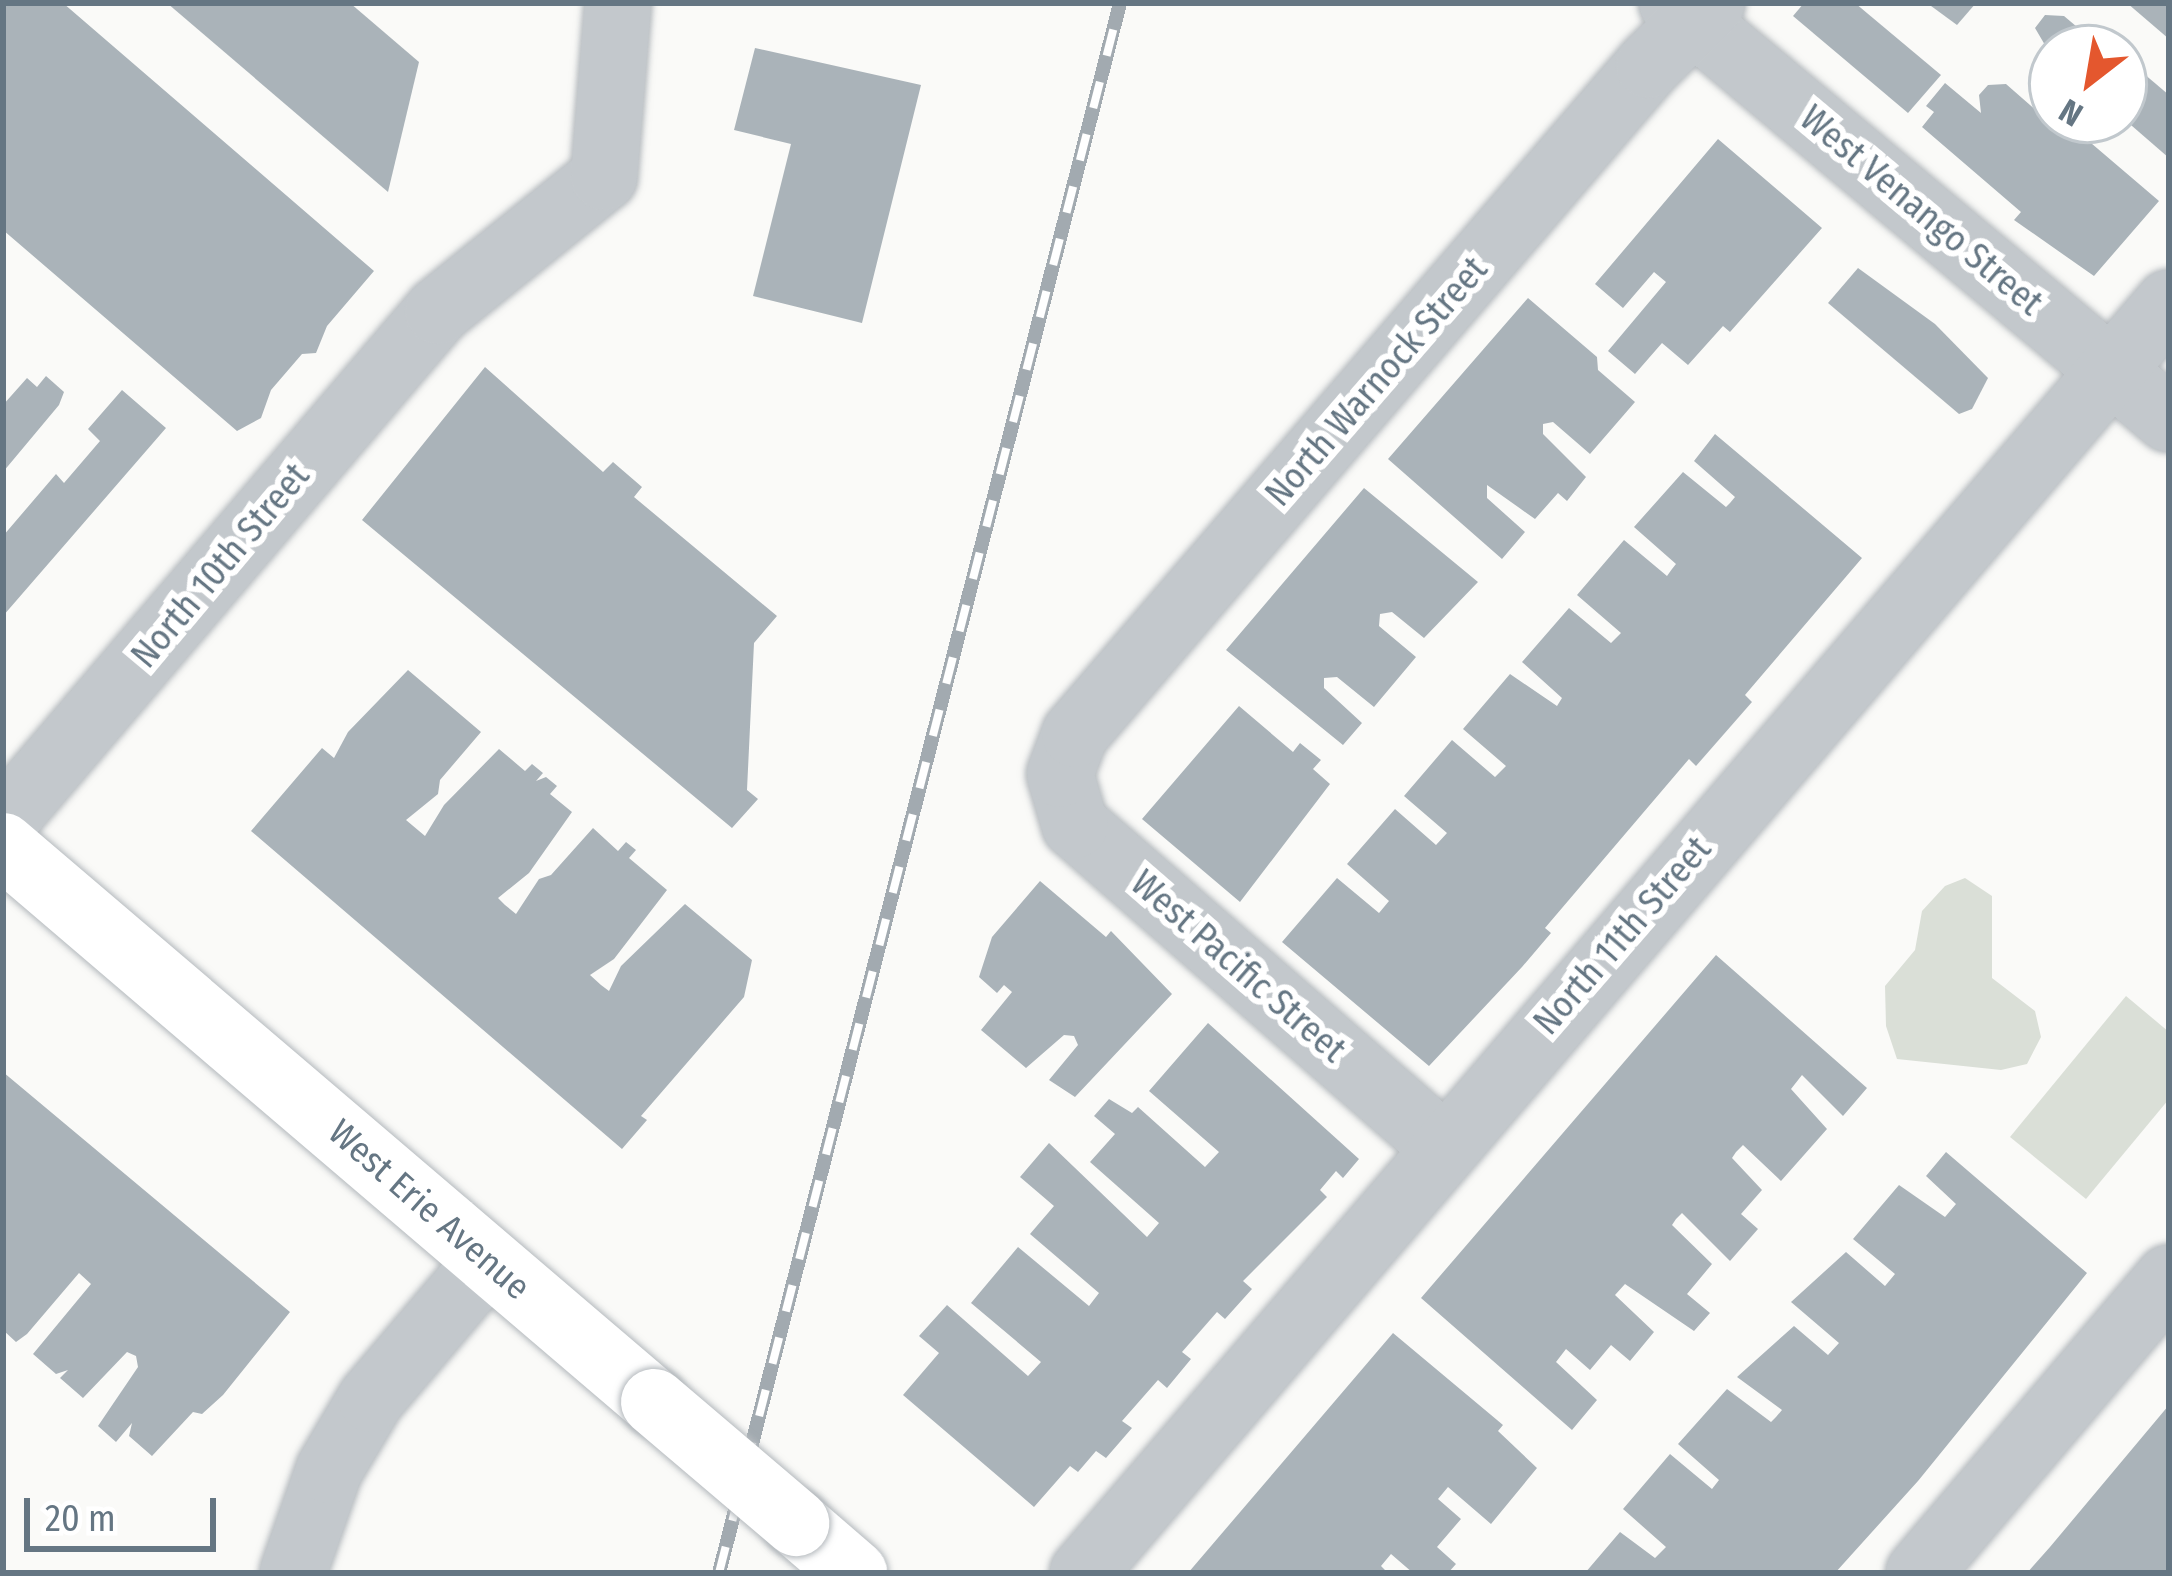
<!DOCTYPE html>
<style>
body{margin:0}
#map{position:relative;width:2172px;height:1576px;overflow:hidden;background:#fafaf8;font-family:"Fira Sans Condensed",sans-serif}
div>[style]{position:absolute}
.green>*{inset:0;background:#dadfd7}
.building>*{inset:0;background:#aab3b9}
.roads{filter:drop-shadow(0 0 3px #b5babe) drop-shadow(0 0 3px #b5babe)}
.minor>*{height:66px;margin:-33px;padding:0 33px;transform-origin:33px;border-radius:33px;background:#c3c8cc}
.major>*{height:66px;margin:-33px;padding:0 33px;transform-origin:33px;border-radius:33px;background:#fff}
.rail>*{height:14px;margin-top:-7px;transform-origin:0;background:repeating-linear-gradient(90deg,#fff 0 27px,#a2aab0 0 54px);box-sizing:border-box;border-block:3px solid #a2aab0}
.bridges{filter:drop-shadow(0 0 3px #b5babe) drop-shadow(0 0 3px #b5babe)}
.major-bridge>*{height:66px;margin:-33px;padding:0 33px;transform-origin:33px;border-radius:33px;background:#fff}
span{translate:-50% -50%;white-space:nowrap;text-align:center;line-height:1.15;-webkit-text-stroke:12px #fff;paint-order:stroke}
.street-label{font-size:36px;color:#657683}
.frame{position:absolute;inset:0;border:6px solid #657683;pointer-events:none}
.north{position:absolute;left:2028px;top:24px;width:120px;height:120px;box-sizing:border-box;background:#fff;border:3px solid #c1c8cd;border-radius:50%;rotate:211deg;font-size:33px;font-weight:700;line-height:48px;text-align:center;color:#657683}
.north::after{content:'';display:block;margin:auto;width:42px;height:54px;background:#e4572e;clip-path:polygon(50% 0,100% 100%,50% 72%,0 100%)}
.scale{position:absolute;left:24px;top:1498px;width:192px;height:54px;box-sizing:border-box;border:6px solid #657683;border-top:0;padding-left:15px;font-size:36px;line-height:42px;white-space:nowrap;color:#657683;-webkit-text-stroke:9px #fff;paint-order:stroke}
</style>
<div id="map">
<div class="green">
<div style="clip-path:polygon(1965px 878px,1992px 896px,1992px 978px,2035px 1011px,2041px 1037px,2027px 1064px,2001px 1070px,1897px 1059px,1886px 1026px,1885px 986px,1915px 950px,1922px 911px,1945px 886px)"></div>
<div style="clip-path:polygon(2126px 996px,2169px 1032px,2169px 1099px,2086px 1199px,2010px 1137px)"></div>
</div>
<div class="building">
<div style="clip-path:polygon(3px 3px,63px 3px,374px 271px,327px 326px,316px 353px,302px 354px,271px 390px,261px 418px,237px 431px,3px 230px)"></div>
<div style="clip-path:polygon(167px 3px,350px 3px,419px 62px,388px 192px)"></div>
<div style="clip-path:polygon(1804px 3px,1855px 3px,1941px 75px,1908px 113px,1793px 16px)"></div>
<div style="clip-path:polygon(1927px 3px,1976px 3px,1957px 25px)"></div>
<div style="clip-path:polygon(2127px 3px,2169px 3px,2169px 39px)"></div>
<div style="clip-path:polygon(2045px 15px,2064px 16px,2102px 48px,2052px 48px,2052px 57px,2035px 28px)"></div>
<div style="clip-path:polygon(755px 48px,921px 85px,862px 323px,753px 296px,791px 144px,734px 130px)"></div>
<div style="clip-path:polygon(2124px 57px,2169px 95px,2169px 158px,2124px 119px)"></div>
<div style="clip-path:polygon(1945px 83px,1981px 113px,1979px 95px,1988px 85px,2006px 84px,2053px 125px,2064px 120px,2159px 201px,2094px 276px,2014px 220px,2021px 212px,1922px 127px,1934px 112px,1926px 106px)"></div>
<div style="clip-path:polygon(1718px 139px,1822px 228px,1730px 332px,1723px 326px,1688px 365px,1662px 343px,1635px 374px,1608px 351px,1666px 282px,1654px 272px,1623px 308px,1595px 284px)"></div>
<div style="clip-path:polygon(1858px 268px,1935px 324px,1988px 378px,1972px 409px,1959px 414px,1828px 303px)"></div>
<div style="clip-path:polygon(1528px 298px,1597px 357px,1598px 370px,1635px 402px,1590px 454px,1553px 422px,1543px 424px,1543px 434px,1586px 477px,1567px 501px,1558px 493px,1535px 519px,1487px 485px,1487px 498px,1525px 532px,1502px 559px,1388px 459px)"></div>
<div style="clip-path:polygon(485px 367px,603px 472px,613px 462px,642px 487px,634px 497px,777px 616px,754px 643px,747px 790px,758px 799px,732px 828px,362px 520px)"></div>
<div style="clip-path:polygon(46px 376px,64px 392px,59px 405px,3px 472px,3px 405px,27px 378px,37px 387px)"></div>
<div style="clip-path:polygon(122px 390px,166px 428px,3px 616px,3px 536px,56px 474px,64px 483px,100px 441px,88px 429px)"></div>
<div style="clip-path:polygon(1715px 434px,1862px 558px,1745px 695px,1752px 702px,1696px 766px,1689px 759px,1545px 928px,1551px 933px,1522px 967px,1429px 1066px,1282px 942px,1337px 878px,1379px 913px,1389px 901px,1347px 864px,1395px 809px,1436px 845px,1447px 833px,1404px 796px,1452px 740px,1495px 777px,1506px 766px,1463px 729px,1510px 674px,1557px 706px,1562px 698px,1522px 662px,1569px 608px,1611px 643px,1621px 633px,1577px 595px,1624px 540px,1667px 576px,1672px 569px,1676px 564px,1634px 527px,1683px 472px,1726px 507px,1730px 503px,1735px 497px,1694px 461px)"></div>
<div style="clip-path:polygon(1364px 488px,1478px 582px,1424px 638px,1392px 612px,1380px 614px,1379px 626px,1416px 657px,1374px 707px,1337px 677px,1324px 678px,1324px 688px,1362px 723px,1343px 745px,1226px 650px)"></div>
<div style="clip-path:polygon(408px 670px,481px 732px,440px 780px,438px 794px,406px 820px,425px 836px,444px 805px,499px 749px,525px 771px,532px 764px,543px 773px,536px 781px,546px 777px,557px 786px,550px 794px,572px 812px,529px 873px,498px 898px,505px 905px,516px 914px,539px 879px,551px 875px,593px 828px,618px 851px,626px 842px,636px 850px,629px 858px,667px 890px,614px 959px,590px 975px,601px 985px,609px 991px,621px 966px,685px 904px,752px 960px,744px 997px,641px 1116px,647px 1120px,622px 1149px,251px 831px,322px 748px,334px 758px,348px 732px)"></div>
<div style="clip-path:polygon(1239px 706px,1293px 752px,1300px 743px,1321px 760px,1313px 769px,1330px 784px,1240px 902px,1142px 819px)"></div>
<div style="clip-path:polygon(1040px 881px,1106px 937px,1111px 931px,1172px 994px,1075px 1097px,1049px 1080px,1078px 1045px,1074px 1036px,1064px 1035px,1026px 1068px,981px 1030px,1012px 992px,1004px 985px,997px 993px,979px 977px,992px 937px)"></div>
<div style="clip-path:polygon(1716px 955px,1867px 1088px,1843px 1116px,1802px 1075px,1791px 1089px,1827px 1129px,1781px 1181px,1743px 1145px,1736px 1152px,1732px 1158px,1762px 1190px,1741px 1214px,1758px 1229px,1730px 1261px,1682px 1213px,1676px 1219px,1672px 1225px,1712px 1264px,1687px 1294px,1710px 1313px,1694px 1331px,1625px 1284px,1615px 1295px,1654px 1332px,1630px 1361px,1611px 1345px,1590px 1370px,1566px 1349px,1556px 1362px,1597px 1400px,1572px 1430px,1421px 1298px)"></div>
<div style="clip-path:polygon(1208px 1023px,1359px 1159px,1343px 1178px,1336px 1171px,1320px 1190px,1327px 1197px,1243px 1281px,1252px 1289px,1225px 1319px,1217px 1312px,1182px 1352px,1191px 1359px,1167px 1388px,1158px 1380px,1122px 1421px,1132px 1428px,1106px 1458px,1096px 1451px,1078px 1472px,1070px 1466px,1034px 1507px,903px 1395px,939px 1353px,919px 1336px,947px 1305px,1028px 1376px,1041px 1362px,971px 1303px,1018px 1247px,1089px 1306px,1099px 1293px,1030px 1234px,1054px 1206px,1020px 1177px,1049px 1143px,1147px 1237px,1159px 1223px,1090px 1162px,1115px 1134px,1094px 1116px,1109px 1099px,1132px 1113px,1138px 1107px,1205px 1167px,1219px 1152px,1149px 1091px)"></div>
<div style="clip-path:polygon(3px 1072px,290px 1312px,223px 1395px,202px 1414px,193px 1412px,152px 1456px,129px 1436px,132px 1423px,116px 1442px,98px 1426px,138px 1367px,136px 1356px,127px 1352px,83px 1398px,60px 1378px,68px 1370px,56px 1374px,33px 1354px,91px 1284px,79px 1273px,27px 1334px,16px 1342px,3px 1330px)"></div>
<div style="clip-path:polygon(1946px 1152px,2087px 1273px,1918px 1481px,1835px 1573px,1585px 1573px,1620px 1532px,1655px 1558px,1666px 1547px,1623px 1509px,1670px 1454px,1712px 1489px,1719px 1480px,1678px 1444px,1727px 1389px,1771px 1422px,1776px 1417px,1782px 1410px,1737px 1377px,1794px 1326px,1828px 1355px,1839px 1343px,1791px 1302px,1846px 1252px,1885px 1286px,1895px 1274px,1853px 1239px,1899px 1185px,1945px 1217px,1956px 1204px,1926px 1176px)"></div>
<div style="clip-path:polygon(1393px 1333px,1503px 1425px,1498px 1431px,1537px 1468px,1491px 1524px,1448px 1487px,1438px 1499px,1461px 1519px,1437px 1547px,1456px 1564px,1448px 1573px,1413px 1573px,1391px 1554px,1381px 1566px,1388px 1573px,1188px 1573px)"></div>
<div style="clip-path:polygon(2169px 1405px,2169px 1573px,2027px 1573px,2050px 1547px)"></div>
</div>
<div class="roads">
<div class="minor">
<div style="left:1672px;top:3px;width:648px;rotate:39.93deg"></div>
<div style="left:3px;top:822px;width:671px;rotate:-49.59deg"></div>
<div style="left:438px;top:311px;width:213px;rotate:-38.9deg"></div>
<div style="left:604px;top:177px;width:175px;rotate:-85.4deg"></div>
<div style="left:1442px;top:1145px;width:487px;rotate:-138.9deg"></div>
<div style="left:1075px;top:825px;width:53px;rotate:-106.4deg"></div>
<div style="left:1060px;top:774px;width:43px;rotate:-69.4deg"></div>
<div style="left:1075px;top:734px;width:881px;rotate:-49.37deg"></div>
<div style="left:1649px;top:65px;width:88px;rotate:-44.5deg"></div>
<div style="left:293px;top:1573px;width:109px;rotate:-70.7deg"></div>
<div style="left:329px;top:1470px;width:82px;rotate:-59.4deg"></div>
<div style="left:371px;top:1399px;width:181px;rotate:-49.7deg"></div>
<div style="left:1083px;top:1573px;width:1671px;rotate:-49.47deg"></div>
<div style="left:1919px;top:1573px;width:387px;rotate:-49.7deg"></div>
</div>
<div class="major">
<div style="left:3px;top:846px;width:856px;rotate:40.5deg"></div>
<div style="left:796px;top:1523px;width:77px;rotate:40.8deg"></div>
</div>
</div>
<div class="rail">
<div style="left:719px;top:1573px;width:1620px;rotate:-75.67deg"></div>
</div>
<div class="bridges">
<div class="major-bridge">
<div style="left:654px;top:1402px;width:187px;rotate:40.4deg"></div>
</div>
</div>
<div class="street-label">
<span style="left:1921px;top:211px;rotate:40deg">West Venango Street</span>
<span style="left:1377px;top:382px;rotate:-49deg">North Warnock Street</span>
<span style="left:221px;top:566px;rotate:-50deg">North 10th Street</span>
<span style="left:1623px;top:936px;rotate:-49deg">North 11th Street</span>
<span style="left:1238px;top:967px;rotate:41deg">West Pacific Street</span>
<span style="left:429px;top:1210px;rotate:41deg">West Erie Avenue</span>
</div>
<div class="frame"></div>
<div class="north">N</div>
<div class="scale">20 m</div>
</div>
